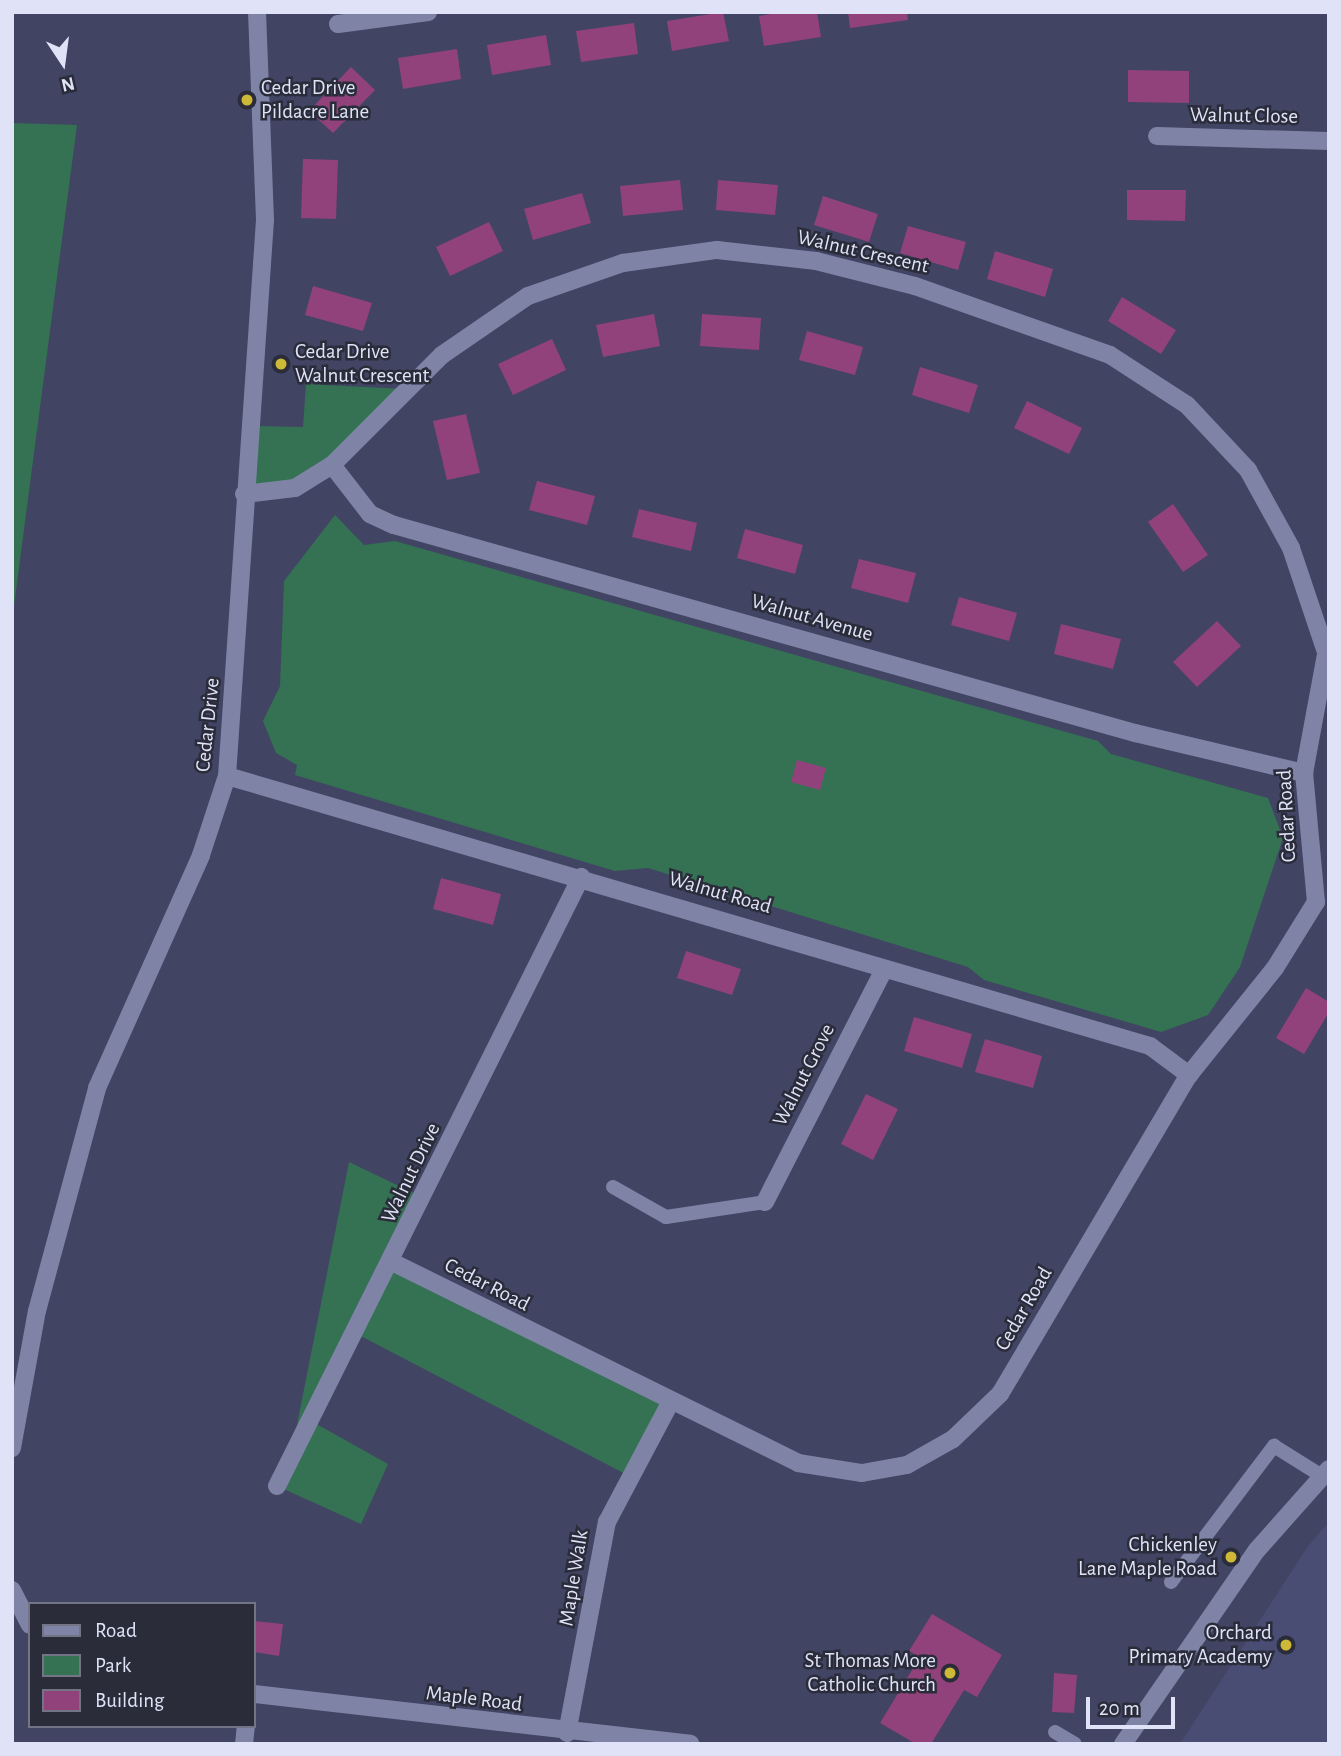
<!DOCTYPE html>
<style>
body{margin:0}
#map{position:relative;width:1341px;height:1756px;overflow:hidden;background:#414463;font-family:"Alegreya Sans",sans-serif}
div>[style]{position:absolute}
.built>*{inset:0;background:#494d73}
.green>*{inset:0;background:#347253}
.building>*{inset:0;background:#92427b}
.lane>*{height:14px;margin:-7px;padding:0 7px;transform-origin:7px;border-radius:7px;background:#7f84a7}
.street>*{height:18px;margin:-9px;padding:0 9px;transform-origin:9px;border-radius:9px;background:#7f84a7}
.secondary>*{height:18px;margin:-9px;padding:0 9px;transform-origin:9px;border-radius:9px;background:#7f84a7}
.dots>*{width:19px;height:19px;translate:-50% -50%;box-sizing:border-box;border:4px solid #2a2c3a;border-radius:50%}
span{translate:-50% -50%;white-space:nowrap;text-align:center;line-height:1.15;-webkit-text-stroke:5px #2a2c3a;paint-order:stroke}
.poi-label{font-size:21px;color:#e0e3f7}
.left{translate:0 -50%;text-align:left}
.right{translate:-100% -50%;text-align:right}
.street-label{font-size:21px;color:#e0e3f7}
.frame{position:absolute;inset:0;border:14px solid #e0e3f7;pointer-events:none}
.legend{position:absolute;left:28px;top:1602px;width:228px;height:126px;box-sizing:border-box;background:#2a2c3a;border:2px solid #737586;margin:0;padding:9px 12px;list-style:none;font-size:21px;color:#e0e3f7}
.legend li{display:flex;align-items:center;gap:14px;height:35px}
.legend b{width:35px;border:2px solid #737586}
.north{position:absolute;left:28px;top:28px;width:70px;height:70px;-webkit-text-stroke:5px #2a2c3a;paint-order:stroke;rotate:167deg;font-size:19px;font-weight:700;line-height:28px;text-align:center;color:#e0e3f7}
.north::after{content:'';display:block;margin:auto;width:24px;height:32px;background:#e0e3f7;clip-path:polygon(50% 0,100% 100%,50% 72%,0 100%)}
.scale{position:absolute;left:1086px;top:1697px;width:89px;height:32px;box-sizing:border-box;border:4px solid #e0e3f7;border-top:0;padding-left:9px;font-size:21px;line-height:24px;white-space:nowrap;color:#e0e3f7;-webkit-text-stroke:5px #2a2c3a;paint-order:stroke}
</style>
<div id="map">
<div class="built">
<div style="clip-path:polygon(1329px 1522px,1329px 1744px,1180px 1744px,1308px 1546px)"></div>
</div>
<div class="green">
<div style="clip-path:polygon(12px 123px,77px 125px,12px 621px)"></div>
<div style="clip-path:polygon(306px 384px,404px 389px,295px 488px,244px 494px,251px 426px,303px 427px)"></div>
<div style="clip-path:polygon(335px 515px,364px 545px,395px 541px,1098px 741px,1111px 754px,1268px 798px,1283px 838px,1240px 967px,1208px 1015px,1161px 1032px,984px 980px,968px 967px,648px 868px,615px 871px,295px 775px,297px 765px,276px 753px,263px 721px,280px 686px,284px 581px)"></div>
<div style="clip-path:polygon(349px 1162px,424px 1198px,392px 1262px,670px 1403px,631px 1477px,355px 1333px,311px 1421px,388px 1464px,361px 1524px,277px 1486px,290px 1460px)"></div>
</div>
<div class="building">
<div style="clip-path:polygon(723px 12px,729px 41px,672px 51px,667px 21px)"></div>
<div style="clip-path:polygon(783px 12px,817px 12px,821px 37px,764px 46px,759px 16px)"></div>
<div style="clip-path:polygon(848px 12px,907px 12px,908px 20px,850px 28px)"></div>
<div style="clip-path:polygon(634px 23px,638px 54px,581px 62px,576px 31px)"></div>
<div style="clip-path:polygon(546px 35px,551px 65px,492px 75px,487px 45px)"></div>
<div style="clip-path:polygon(457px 49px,461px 79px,403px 89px,398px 58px)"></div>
<div style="clip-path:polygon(351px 67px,375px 90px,333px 133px,309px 111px)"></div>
<div style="clip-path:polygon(1128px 70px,1189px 71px,1189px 103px,1128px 102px)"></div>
<div style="clip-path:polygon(303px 159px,338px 160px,336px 219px,301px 218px)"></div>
<div style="clip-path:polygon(680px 180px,683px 210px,623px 216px,620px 186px)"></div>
<div style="clip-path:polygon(718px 180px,778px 185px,775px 215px,716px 210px)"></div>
<div style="clip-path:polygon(1127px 190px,1186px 190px,1185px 221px,1127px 220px)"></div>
<div style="clip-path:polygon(582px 193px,591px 223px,533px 240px,524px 209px)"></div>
<div style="clip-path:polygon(823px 196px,878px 214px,869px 242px,814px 225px)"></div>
<div style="clip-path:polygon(489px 222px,503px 251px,450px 276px,436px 247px)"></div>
<div style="clip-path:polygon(908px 226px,966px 242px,958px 270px,900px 253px)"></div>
<div style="clip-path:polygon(995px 251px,1053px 269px,1045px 297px,987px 279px)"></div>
<div style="clip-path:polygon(313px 286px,372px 303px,363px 331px,305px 315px)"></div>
<div style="clip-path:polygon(1122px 297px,1176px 330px,1161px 354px,1108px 321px)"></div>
<div style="clip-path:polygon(654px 314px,660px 346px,603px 357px,596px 325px)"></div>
<div style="clip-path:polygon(702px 314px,761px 318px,759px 350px,700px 346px)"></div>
<div style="clip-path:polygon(807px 331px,863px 347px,855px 375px,799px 360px)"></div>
<div style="clip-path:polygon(552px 339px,566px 370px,513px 395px,498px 364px)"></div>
<div style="clip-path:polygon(920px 367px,978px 385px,969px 413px,912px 395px)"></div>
<div style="clip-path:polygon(1027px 401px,1082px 428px,1069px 454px,1014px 428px)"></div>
<div style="clip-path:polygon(466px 414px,480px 473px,447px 480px,433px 421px)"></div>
<div style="clip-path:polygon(537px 481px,595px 496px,587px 525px,529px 510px)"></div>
<div style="clip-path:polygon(1173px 504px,1208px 555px,1183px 572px,1148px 522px)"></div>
<div style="clip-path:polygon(639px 509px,697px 523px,691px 551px,632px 537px)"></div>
<div style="clip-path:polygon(745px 529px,803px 545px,795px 574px,737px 558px)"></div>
<div style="clip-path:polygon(859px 559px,916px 573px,908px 603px,851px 588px)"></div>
<div style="clip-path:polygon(959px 597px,1017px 613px,1009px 641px,951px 625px)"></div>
<div style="clip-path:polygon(1217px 621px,1241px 646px,1197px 687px,1173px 662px)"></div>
<div style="clip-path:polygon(1061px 624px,1121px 639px,1113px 669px,1054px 654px)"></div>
<div style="clip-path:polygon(797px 760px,826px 768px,820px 790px,791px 782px)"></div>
<div style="clip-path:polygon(441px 878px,501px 894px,493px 925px,433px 909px)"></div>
<div style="clip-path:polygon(686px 951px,741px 969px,732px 995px,677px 978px)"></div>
<div style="clip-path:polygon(1306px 988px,1329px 1002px,1329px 1012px,1304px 1054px,1276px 1038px)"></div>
<div style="clip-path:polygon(914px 1017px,972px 1034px,962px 1068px,904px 1051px)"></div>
<div style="clip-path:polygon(985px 1039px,1042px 1056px,1033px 1088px,975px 1072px)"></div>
<div style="clip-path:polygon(866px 1094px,898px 1109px,873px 1160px,841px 1144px)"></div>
<div style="clip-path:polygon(932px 1614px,1002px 1655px,977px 1697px,964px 1690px,931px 1744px,916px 1744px,880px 1723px,920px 1657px,909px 1651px)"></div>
<div style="clip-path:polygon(254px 1621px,283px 1624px,279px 1656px,254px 1652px)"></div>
<div style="clip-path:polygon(1054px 1673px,1077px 1675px,1074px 1713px,1052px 1712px)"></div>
</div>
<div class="lane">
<div style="left:613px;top:1187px;width:61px;rotate:29.5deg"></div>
<div style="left:666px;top:1217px;width:100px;rotate:-8.6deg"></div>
<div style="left:1171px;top:1582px;width:171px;rotate:-52.9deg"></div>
<div style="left:1274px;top:1446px;width:57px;rotate:32deg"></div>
<div style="left:1055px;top:1732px;width:23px;rotate:31deg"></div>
</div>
<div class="street">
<div style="left:338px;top:24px;width:91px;rotate:-7.6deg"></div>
<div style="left:1157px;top:136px;width:172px;rotate:1.7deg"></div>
<div style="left:332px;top:465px;width:62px;rotate:52.2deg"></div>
<div style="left:370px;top:514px;width:26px;rotate:25deg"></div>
<div style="left:394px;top:525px;width:770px;rotate:15.68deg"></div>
<div style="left:1135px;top:733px;width:174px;rotate:13.3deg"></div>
<div style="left:244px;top:494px;width:51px;rotate:-6.7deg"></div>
<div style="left:295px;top:488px;width:44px;rotate:-31.9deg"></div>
<div style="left:332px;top:465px;width:156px;rotate:-45deg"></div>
<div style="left:442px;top:355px;width:104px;rotate:-34.5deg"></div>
<div style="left:528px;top:296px;width:101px;rotate:-19.2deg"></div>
<div style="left:623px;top:263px;width:95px;rotate:-7.9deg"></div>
<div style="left:717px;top:250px;width:100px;rotate:6.3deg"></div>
<div style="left:816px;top:261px;width:102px;rotate:14.2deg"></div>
<div style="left:915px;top:286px;width:207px;rotate:19.5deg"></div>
<div style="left:1110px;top:355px;width:92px;rotate:33deg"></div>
<div style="left:1187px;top:405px;width:89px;rotate:46.8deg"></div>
<div style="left:1248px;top:470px;width:89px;rotate:61.1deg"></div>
<div style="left:1291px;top:548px;width:110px;rotate:71.4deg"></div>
<div style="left:227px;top:776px;width:962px;rotate:16.31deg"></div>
<div style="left:1150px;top:1046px;width:49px;rotate:36.6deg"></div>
<div style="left:765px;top:1202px;width:262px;rotate:-62.9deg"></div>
<div style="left:392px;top:1262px;width:453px;rotate:26.3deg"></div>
<div style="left:798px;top:1463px;width:65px;rotate:8.9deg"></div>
<div style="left:862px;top:1473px;width:46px;rotate:-10.1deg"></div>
<div style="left:907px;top:1465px;width:53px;rotate:-29.5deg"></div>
<div style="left:953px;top:1439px;width:65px;rotate:-43.8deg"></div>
<div style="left:1000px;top:1394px;width:371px;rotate:-59.4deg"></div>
<div style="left:1189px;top:1075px;width:137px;rotate:-51.2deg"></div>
<div style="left:1275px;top:968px;width:78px;rotate:-58.2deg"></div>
<div style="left:1316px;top:902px;width:130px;rotate:-95.3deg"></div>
<div style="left:1304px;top:773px;width:137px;rotate:-79.5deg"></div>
<div style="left:12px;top:1448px;width:139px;rotate:-79.7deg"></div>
<div style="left:37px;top:1311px;width:231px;rotate:-74.9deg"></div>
<div style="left:97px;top:1088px;width:255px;rotate:-65.9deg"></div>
<div style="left:201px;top:855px;width:83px;rotate:-71.8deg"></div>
<div style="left:227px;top:776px;width:557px;rotate:-86.09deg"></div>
<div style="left:265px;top:220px;width:208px;rotate:-92.2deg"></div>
<div style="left:277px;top:1486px;width:681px;rotate:-63.47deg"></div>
<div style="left:12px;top:1590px;width:39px;rotate:63deg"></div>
<div style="left:254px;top:1694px;width:439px;rotate:6.5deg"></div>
<div style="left:567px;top:1733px;width:215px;rotate:-79.3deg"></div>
<div style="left:607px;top:1522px;width:135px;rotate:-62.1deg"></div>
<div style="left:244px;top:1744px;width:18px;rotate:-84deg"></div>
</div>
<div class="secondary">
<div style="left:1123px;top:1744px;width:236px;rotate:-55.4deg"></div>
<div style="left:1257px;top:1550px;width:108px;rotate:-48.4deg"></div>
</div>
<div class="dots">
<div style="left:247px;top:100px;background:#ceb837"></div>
<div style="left:281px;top:364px;background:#ceb837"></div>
<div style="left:1231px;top:1557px;background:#ceb837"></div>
<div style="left:1286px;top:1645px;background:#ceb837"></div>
<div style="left:950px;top:1673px;background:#ceb837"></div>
</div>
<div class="poi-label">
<span class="left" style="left:261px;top:100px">Cedar Drive<br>Pildacre Lane</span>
<span class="left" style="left:295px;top:364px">Cedar Drive<br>Walnut Crescent</span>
<span class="right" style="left:1217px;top:1557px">Chickenley<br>Lane Maple Road</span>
<span class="right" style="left:1272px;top:1645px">Orchard<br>Primary Academy</span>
<span class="right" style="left:936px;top:1673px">St Thomas More<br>Catholic Church</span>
</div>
<div class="street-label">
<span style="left:1244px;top:116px;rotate:1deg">Walnut Close</span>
<span style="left:863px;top:252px;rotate:13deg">Walnut Crescent</span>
<span style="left:812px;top:618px;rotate:16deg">Walnut Avenue</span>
<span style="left:208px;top:725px;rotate:-84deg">Cedar Drive</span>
<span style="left:1287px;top:816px;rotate:-93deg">Cedar Road</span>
<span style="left:720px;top:893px;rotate:16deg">Walnut Road</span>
<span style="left:804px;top:1075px;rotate:-63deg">Walnut Grove</span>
<span style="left:411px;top:1173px;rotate:-64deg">Walnut Drive</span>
<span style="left:487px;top:1285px;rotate:27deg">Cedar Road</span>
<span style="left:1024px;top:1309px;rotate:-60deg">Cedar Road</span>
<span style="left:574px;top:1578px;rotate:-81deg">Maple Walk</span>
<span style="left:474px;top:1699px;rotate:7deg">Maple Road</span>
</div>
<div class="frame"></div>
<ul class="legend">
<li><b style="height:9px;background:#7f84a7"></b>Road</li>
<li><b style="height:19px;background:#347253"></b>Park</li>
<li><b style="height:19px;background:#92427b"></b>Building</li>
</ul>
<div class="north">N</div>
<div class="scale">20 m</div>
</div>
